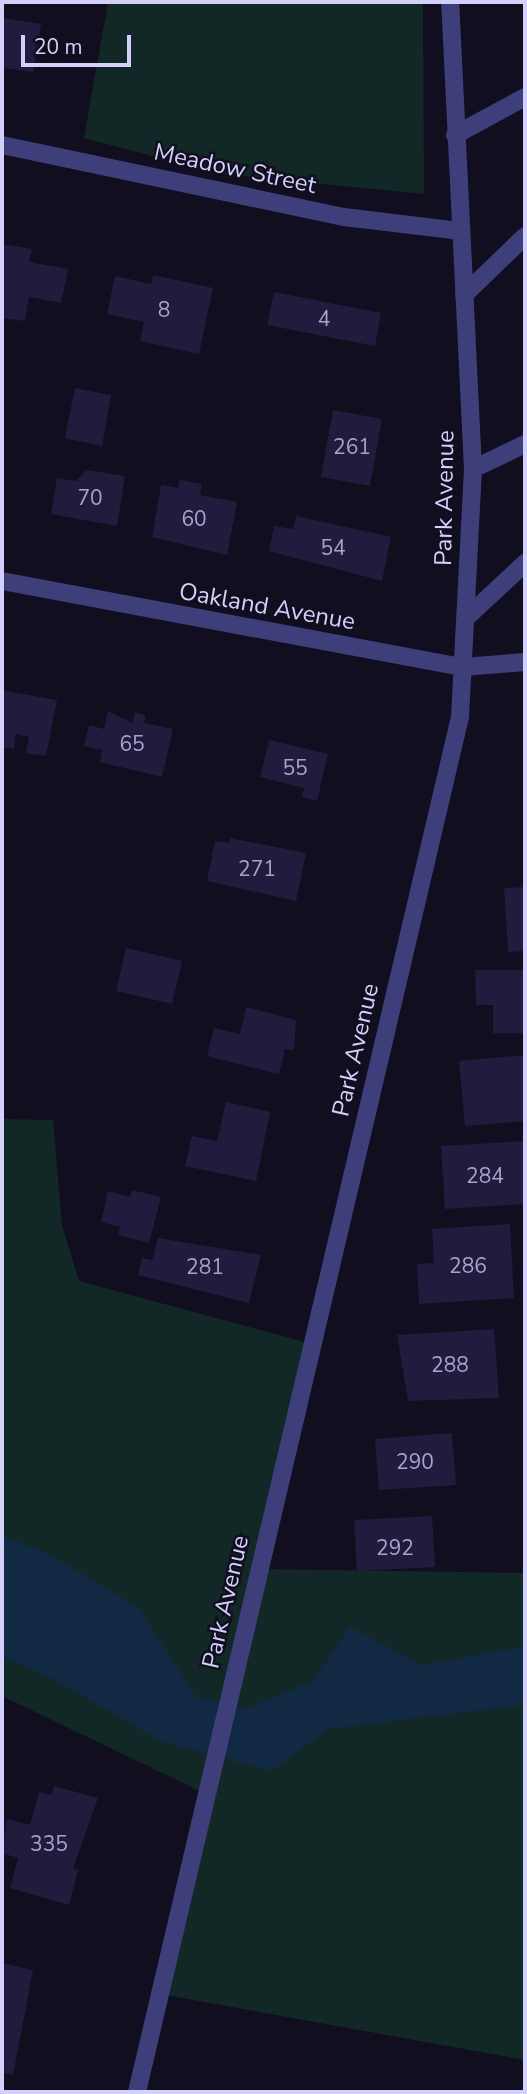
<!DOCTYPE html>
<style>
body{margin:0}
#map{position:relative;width:527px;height:2094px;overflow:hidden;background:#100e1f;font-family:"Nunito Sans",sans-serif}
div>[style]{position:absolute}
.green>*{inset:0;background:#122826}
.water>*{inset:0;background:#122944}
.building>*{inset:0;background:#211c3e}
.service>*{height:18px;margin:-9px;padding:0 9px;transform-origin:9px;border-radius:9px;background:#3d3e7a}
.minor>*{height:18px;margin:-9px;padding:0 9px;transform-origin:9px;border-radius:9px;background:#3d3e7a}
.tertiary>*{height:18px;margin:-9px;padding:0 9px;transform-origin:9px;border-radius:9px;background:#3d3e7a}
span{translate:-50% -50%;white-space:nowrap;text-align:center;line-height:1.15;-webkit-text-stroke:5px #100e1f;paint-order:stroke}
.number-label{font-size:21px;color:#a6a3cc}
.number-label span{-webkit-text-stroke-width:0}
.street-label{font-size:24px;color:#d3d0fb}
.frame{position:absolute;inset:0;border:4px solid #d3d0fb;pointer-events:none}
.scale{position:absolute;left:21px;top:35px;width:110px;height:32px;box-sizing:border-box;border:4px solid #d3d0fb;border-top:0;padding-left:9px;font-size:21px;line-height:24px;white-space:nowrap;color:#d3d0fb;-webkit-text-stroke:5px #100e1f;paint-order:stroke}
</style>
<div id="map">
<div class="green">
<div style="clip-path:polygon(108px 2px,423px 2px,424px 194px,220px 174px,84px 138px)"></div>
<div style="clip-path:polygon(2px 1119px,53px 1120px,62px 1225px,79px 1281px,312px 1344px,260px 1569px,525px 1573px,525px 2060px,160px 1994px,206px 1794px,2px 1696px)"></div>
</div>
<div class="water">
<div style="clip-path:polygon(2px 1536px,45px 1552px,139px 1608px,196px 1697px,247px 1708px,313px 1681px,350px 1627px,422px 1665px,525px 1646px,525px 1705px,328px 1729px,271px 1771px,161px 1741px,46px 1675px,2px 1657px)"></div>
</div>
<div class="building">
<div style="clip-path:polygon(2px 18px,41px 24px,33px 72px,5px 68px,2px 76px)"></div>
<div style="clip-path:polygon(2px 244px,32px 249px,29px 262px,68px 269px,61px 303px,29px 297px,25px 321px,2px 318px)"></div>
<div style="clip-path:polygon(153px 275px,213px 288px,199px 354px,140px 341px,144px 322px,107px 314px,115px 276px,151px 284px)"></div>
<div style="clip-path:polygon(274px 292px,381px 313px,375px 346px,267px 325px)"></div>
<div style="clip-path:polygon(75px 388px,111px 395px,102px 446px,65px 438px)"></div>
<div style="clip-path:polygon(333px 410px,382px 419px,370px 486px,321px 477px)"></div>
<div style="clip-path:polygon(86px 470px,125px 476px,117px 526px,51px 514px,57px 478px,76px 481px)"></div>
<div style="clip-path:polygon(180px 480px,202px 484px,200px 495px,237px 502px,227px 555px,152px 537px,161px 485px,178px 488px)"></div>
<div style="clip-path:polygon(296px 516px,391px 537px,382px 581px,269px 551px,274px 526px,293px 529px)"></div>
<div style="clip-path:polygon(2px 682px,5px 691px,57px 700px,46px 756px,26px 753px,29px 737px,16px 734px,14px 749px,2px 747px)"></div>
<div style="clip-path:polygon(108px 711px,132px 723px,135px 712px,146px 716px,144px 723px,173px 729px,162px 777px,100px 762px,102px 750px,84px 746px,89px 725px,104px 729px)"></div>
<div style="clip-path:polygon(269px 740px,328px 754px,317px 801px,302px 797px,304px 788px,260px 777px)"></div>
<div style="clip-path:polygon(230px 838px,306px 853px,296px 901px,207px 881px,215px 841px,229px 843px)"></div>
<div style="clip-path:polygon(525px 887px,525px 951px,508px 952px,504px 888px)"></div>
<div style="clip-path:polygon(126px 948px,182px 961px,172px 1004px,116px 991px)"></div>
<div style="clip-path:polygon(475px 970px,525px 970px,525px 1033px,493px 1033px,493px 1005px,476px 1005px)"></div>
<div style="clip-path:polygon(246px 1007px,296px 1020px,294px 1050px,285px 1049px,279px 1074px,207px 1056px,214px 1028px,240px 1034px)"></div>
<div style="clip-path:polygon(525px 1055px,525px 1121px,465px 1126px,459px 1061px)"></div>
<div style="clip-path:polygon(226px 1102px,270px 1112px,256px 1181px,185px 1166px,192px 1136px,217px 1141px)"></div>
<div style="clip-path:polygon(525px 1141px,525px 1204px,445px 1209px,441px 1146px)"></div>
<div style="clip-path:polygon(132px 1190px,161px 1197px,149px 1243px,118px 1235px,120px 1227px,101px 1222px,108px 1191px,130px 1197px)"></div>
<div style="clip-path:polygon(510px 1224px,514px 1298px,419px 1304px,417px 1264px,434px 1263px,432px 1229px)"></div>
<div style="clip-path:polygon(158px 1238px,261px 1255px,249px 1303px,138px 1275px,142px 1258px,153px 1260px)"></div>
<div style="clip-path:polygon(494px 1329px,499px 1398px,408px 1401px,397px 1335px)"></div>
<div style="clip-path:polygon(452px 1433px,456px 1485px,379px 1490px,375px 1439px)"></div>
<div style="clip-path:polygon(432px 1516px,435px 1567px,357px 1571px,354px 1520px)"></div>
<div style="clip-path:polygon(54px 1786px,98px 1798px,73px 1868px,78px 1870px,69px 1905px,10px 1888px,18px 1858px,2px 1853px,7px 1819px,30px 1825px,39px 1792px,52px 1795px)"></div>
<div style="clip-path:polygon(2px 1963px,33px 1970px,13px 2075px,2px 2073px)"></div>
</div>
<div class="service">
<div style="left:455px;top:135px;width:80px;rotate:-28.5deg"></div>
<div style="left:473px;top:469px;width:58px;rotate:-25.7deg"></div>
</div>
<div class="minor">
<div style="left:2px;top:145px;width:349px;rotate:11.9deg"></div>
<div style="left:344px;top:217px;width:116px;rotate:6.9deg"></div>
<div style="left:464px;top:295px;width:85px;rotate:-44deg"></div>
<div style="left:2px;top:581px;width:469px;rotate:10.6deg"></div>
<div style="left:466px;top:618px;width:81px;rotate:-43deg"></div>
</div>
<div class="tertiary">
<div style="left:463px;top:667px;width:62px;rotate:-4.6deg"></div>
<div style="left:137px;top:2092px;width:1412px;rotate:-76.78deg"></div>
<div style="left:460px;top:717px;width:248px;rotate:-87deg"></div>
<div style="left:473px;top:469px;width:468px;rotate:-92.8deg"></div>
</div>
<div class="number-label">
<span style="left:164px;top:310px">8</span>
<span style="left:324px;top:319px">4</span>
<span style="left:352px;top:447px">261</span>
<span style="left:90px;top:498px">70</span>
<span style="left:194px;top:519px">60</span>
<span style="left:333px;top:548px">54</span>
<span style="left:132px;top:744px">65</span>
<span style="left:295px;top:768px">55</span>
<span style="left:257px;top:869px">271</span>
<span style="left:485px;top:1176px">284</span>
<span style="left:468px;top:1266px">286</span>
<span style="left:205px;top:1267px">281</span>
<span style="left:450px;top:1365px">288</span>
<span style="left:415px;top:1462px">290</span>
<span style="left:395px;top:1548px">292</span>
<span style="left:49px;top:1844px">335</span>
</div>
<div class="street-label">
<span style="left:235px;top:169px;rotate:12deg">Meadow Street</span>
<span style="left:445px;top:498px;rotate:-89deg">Park Avenue</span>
<span style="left:267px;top:607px;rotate:10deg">Oakland Avenue</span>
<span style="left:356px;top:1050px;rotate:-77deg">Park Avenue</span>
<span style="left:226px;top:1602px;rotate:-77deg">Park Avenue</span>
</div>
<div class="frame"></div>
<div class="scale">20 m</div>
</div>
